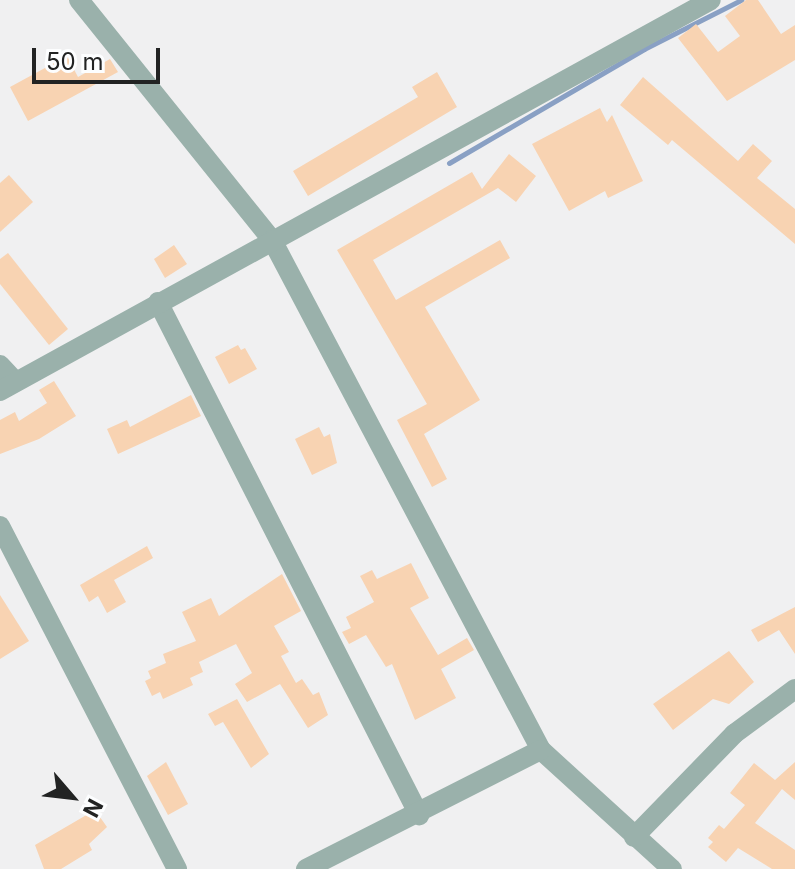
<!DOCTYPE html>
<style>
body{margin:0}
#map{position:relative;width:795px;height:869px;overflow:hidden;background:#f0f0f1;font-family:Inter,sans-serif}
div>[style]{position:absolute}
.stream>*{height:5px;margin:-2.5px;padding:0 2.5px;transform-origin:2.5px;border-radius:2.5px;background:#89a0c4}
.building>*{inset:0;background:#f8d3b2}
.minor>*{height:20px;margin:-10px;padding:0 10px;transform-origin:10px;border-radius:10px;background:#9ab1ab}
span{translate:-50% -50%;white-space:nowrap;text-align:center;line-height:1.15;-webkit-text-stroke:8px #fdfeff;paint-order:stroke}
.north{position:absolute;left:32px;top:757px;width:80px;height:80px;-webkit-text-stroke:6px #fdfeff;paint-order:stroke;rotate:118deg;font-size:22px;font-weight:700;line-height:32px;text-align:center;color:#222323}
.north::after{content:'';display:block;margin:auto;width:28px;height:36px;background:#222323;clip-path:polygon(50% 0,100% 100%,50% 72%,0 100%)}
.scale{position:absolute;left:32px;top:48px;width:128px;height:36px;box-sizing:border-box;border:4px solid #222323;border-top:0;padding-left:10px;font-size:24px;line-height:28px;white-space:nowrap;color:#222323;-webkit-text-stroke:6px #fdfeff;paint-order:stroke}
</style>
<div id="map">
<div class="stream">
<div style="left:449px;top:163px;width:226px;rotate:-30.3deg"></div>
<div style="left:644px;top:49px;width:109px;rotate:-26.8deg"></div>
</div>
<div class="building">
<div style="clip-path:polygon(746px 0,758px 0,781px 34px,795px 25px,795px 60px,727px 101px,678px 38px,696px 24px,718px 52px,740px 36px,725px 16px)"></div>
<div style="clip-path:polygon(67px 56px,78px 77px,110px 59px,118px 72px,28px 121px,10px 87px)"></div>
<div style="clip-path:polygon(437px 72px,457px 107px,308px 196px,293px 171px,418px 97px,412px 87px)"></div>
<div style="clip-path:polygon(643px 77px,738px 161px,753px 144px,772px 161px,757px 178px,795px 209px,795px 244px,672px 140px,668px 145px,620px 105px)"></div>
<div style="clip-path:polygon(600px 108px,607px 122px,612px 115px,643px 181px,608px 198px,605px 191px,569px 211px,532px 144px)"></div>
<div style="clip-path:polygon(509px 154px,536px 176px,516px 202px,498px 188px,373px 260px,396px 300px,500px 240px,510px 258px,425px 307px,480px 400px,424px 434px,447px 479px,432px 487px,397px 420px,427px 404px,337px 250px,472px 172px,482px 189px)"></div>
<div style="clip-path:polygon(9px 175px,33px 202px,0 232px,0 183px)"></div>
<div style="clip-path:polygon(174px 245px,187px 264px,165px 278px,154px 259px)"></div>
<div style="clip-path:polygon(8px 253px,68px 329px,49px 345px,0 284px,0 259px)"></div>
<div style="clip-path:polygon(238px 345px,241px 350px,245px 348px,257px 369px,229px 384px,215px 357px)"></div>
<div style="clip-path:polygon(54px 381px,76px 416px,39px 439px,0 454px,0 420px,15px 412px,19px 421px,47px 403px,39px 390px)"></div>
<div style="clip-path:polygon(191px 395px,201px 416px,118px 454px,107px 429px,127px 420px,130px 427px)"></div>
<div style="clip-path:polygon(319px 427px,324px 437px,330px 434px,337px 463px,312px 475px,295px 439px)"></div>
<div style="clip-path:polygon(147px 546px,153px 558px,114px 580px,126px 602px,107px 613px,98px 596px,89px 602px,80px 585px)"></div>
<div style="clip-path:polygon(411px 563px,429px 598px,410px 608px,438px 655px,467px 638px,474px 650px,441px 669px,456px 698px,415px 720px,392px 664px,386px 667px,366px 635px,349px 644px,342px 632px,351px 628px,346px 617px,374px 602px,360px 576px,372px 570px,377px 579px)"></div>
<div style="clip-path:polygon(282px 574px,301px 611px,274px 626px,289px 652px,281px 656px,296px 683px,302px 679px,313px 695px,319px 692px,328px 715px,308px 728px,280px 684px,247px 702px,235px 684px,252px 673px,236px 644px,199px 662px,203px 672px,190px 678px,193px 685px,163px 699px,160px 692px,152px 696px,145px 681px,151px 678px,148px 671px,166px 663px,163px 654px,196px 641px,182px 612px,211px 598px,219px 616px)"></div>
<div style="clip-path:polygon(0 595px,29px 641px,0 659px)"></div>
<div style="clip-path:polygon(795px 607px,795px 654px,779px 630px,758px 642px,751px 630px)"></div>
<div style="clip-path:polygon(729px 651px,754px 682px,729px 704px,713px 699px,673px 730px,653px 704px)"></div>
<div style="clip-path:polygon(237px 699px,269px 754px,251px 768px,223px 722px,215px 726px,208px 714px)"></div>
<div style="clip-path:polygon(166px 762px,188px 804px,168px 815px,147px 776px)"></div>
<div style="clip-path:polygon(795px 762px,795px 800px,782px 789px,755px 823px,795px 850px,795px 869px,772px 869px,738px 848px,726px 862px,708px 847px,713px 842px,708px 838px,719px 825px,724px 829px,745px 805px,730px 793px,754px 763px,775px 780px)"></div>
<div style="clip-path:polygon(95px 810px,107px 827px,89px 844px,92px 850px,61px 869px,44px 869px,35px 845px)"></div>
</div>
<div class="minor">
<div style="left:79px;top:0;width:308px;rotate:51.2deg"></div>
<div style="left:272px;top:240px;width:577px;rotate:62.19deg"></div>
<div style="left:541px;top:750px;width:177px;rotate:42.3deg"></div>
<div style="left:158px;top:302px;width:576px;rotate:63.03deg"></div>
<div style="left:0;top:365px;width:23px;rotate:47deg"></div>
<div style="left:0;top:391px;width:811px;rotate:-28.81deg"></div>
<div style="left:0;top:526px;width:386px;rotate:62.7deg"></div>
<div style="left:634px;top:837px;width:144px;rotate:-45.8deg"></div>
<div style="left:734px;top:734px;width:76px;rotate:-36.4deg"></div>
<div style="left:306px;top:869px;width:263px;rotate:-26.9deg"></div>
</div>
<div class="north">N</div>
<div class="scale">50 m</div>
</div>
